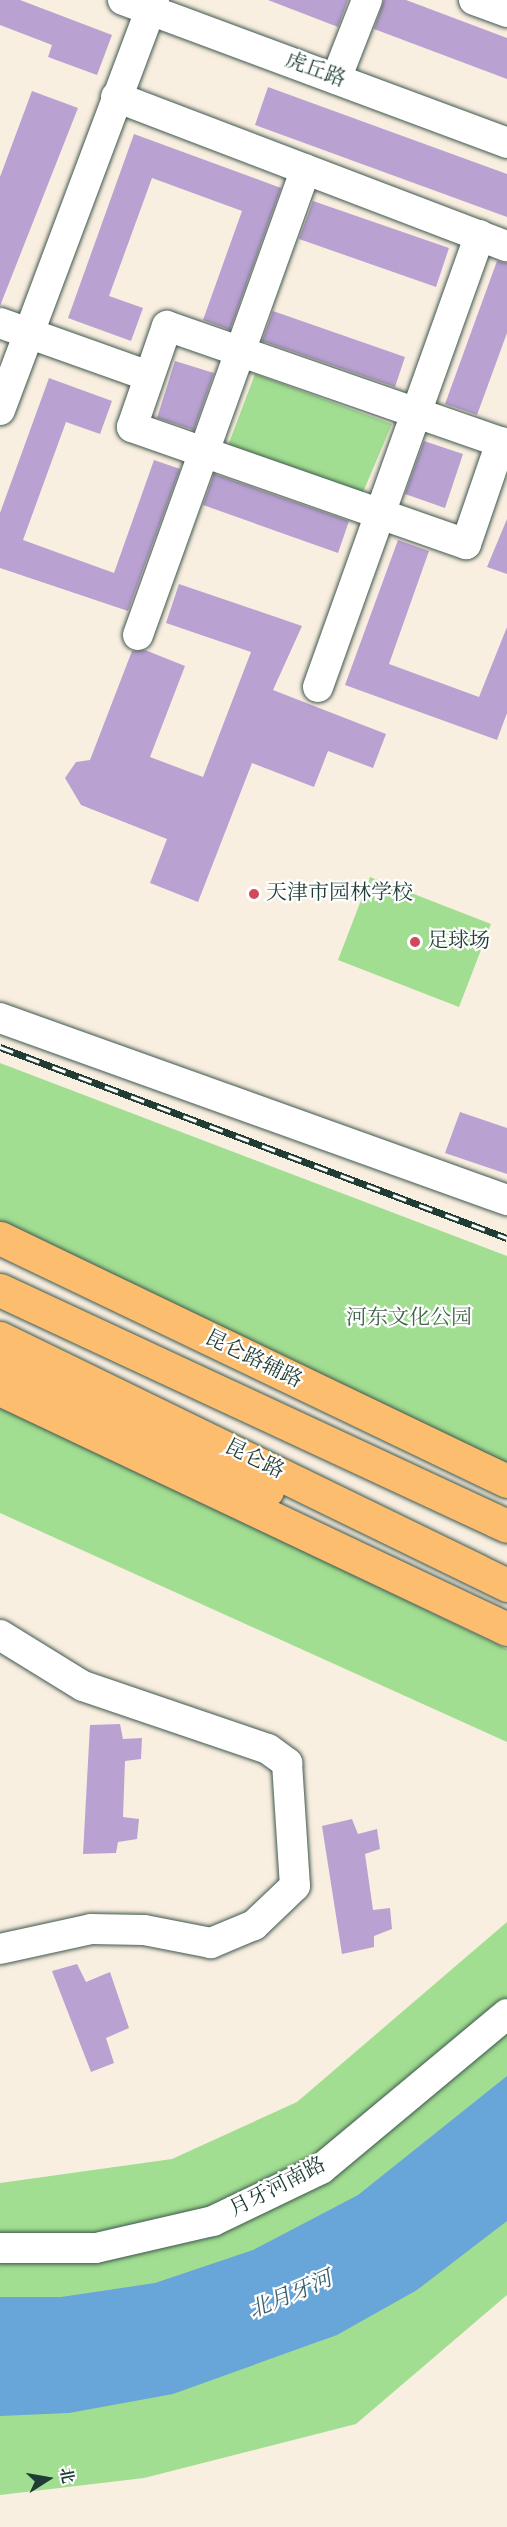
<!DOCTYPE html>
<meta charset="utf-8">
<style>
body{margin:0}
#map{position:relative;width:507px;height:2527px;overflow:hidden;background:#f9efe1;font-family:"Old Standard TT","Noto Serif SC",serif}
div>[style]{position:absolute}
.green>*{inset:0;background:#a1de91}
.water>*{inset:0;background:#68a6da}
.building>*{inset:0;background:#b9a1d1}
.roads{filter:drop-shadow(0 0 2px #40584e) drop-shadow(0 0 2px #40584e)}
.minor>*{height:30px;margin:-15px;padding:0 15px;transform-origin:15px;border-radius:15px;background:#fff}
.major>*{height:33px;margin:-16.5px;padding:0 16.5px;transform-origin:16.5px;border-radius:16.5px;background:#fcbd6f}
.highway>*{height:33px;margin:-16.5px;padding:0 16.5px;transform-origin:16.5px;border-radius:16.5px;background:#fcbd6f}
.rail>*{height:7px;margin-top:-3.5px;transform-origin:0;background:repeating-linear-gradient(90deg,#fff 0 14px,#1f3d34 0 28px);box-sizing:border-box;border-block:2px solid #1f3d34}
.dots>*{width:16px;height:16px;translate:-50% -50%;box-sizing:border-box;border:3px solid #fff;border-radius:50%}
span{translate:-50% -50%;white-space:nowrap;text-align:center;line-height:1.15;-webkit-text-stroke:4.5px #fff;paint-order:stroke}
.street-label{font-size:21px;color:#1f3d34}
.poi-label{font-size:21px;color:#1f3d34}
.left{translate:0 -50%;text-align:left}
.park-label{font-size:21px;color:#40654b}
.water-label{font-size:22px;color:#39626e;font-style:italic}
.north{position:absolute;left:18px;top:2449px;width:60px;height:60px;-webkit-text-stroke:4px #fff;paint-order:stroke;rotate:79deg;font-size:16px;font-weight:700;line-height:24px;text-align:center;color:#1f3d34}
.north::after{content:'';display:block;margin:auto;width:21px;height:27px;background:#1f3d34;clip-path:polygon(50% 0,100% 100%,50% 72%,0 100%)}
</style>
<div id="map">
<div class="green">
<div style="clip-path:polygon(255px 374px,392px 424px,361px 497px,226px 451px)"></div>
<div style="clip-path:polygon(370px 877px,491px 924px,459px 1007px,338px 960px)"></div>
<div style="clip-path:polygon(0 1063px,507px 1256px,507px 1471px,0 1223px)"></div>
<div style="clip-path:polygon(0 1404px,507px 1649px,507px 1742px,0 1513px)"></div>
<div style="clip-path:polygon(507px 1922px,507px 2295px,356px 2424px,144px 2478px,0 2495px,0 2183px,172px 2159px,297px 2102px)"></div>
</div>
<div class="water">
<div style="clip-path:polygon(507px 2076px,507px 2221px,417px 2290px,337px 2335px,173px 2394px,69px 2413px,0 2416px,0 2297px,61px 2297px,155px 2283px,253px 2250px,358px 2195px)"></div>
</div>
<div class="building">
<div style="clip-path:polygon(0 0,20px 0,112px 35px,97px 75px,48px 57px,52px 45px,0 25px)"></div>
<div style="clip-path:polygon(268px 0,348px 0,338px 27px)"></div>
<div style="clip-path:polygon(384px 0,406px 0,507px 38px,507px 79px,374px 29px)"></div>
<div style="clip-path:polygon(268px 87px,507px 174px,507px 217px,255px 125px)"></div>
<div style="clip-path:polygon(32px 91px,78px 108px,0 306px,0 177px)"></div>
<div style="clip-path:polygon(134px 134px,281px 188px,230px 330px,203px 320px,242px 211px,152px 178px,109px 296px,143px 308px,131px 341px,68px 318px)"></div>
<div style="clip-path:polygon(313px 201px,449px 248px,436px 287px,299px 239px)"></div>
<div style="clip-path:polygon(497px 261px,507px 263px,507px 333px,477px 415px,445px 404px)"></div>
<div style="clip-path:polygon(273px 311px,405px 357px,395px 387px,262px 341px)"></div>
<div style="clip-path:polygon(175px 361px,214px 373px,194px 430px,157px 418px)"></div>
<div style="clip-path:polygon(49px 378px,112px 401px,100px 434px,66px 422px,23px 540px,114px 573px,154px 460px,180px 469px,128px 611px,0 568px,0 513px)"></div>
<div style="clip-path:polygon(424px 441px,463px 454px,445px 508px,405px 494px)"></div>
<div style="clip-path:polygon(214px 474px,349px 521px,338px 553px,203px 505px)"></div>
<div style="clip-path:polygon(507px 519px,507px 574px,487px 567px)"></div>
<div style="clip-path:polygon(398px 540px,429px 551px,389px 664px,479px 697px,507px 627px,507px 713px,497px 740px,345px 685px)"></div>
<div style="clip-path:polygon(179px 584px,302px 626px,273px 690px,386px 734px,373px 768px,328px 751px,314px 787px,252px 763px,198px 902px,150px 883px,167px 839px,81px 805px,65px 778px,76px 762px,90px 760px,132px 651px,145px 650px,185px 666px,150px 757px,203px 777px,251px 652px,166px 623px)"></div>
<div style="clip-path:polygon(460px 1112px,507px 1128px,507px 1174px,445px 1153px)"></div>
<div style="clip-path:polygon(120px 1724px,123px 1739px,142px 1738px,141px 1759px,125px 1761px,123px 1817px,139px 1819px,137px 1839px,118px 1842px,116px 1853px,83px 1854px,90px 1725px)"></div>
<div style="clip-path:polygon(352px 1819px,358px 1834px,377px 1829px,380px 1849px,365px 1854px,373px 1910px,390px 1908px,392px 1929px,374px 1936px,374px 1947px,342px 1954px,322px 1826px)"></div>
<div style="clip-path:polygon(77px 1964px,86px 1982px,110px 1972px,129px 2028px,106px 2038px,114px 2063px,91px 2072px,52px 1971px)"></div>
</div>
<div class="roads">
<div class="minor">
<div style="left:123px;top:0;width:410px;rotate:20.4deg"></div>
<div style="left:474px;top:0;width:35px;rotate:20deg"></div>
<div style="left:336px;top:79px;width:85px;rotate:-68.6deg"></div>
<div style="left:116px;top:97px;width:418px;rotate:20.9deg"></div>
<div style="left:0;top:323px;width:158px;rotate:19.6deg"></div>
<div style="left:167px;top:326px;width:354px;rotate:19.2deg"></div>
<div style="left:501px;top:442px;width:108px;rotate:108.9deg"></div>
<div style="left:466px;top:544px;width:354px;rotate:-160.7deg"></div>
<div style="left:132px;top:427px;width:107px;rotate:-70.9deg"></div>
<div style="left:0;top:410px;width:438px;rotate:-69.4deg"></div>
<div style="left:138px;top:635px;width:495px;rotate:-70.2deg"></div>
<div style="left:318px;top:687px;width:480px;rotate:-70.3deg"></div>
<div style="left:0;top:1018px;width:539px;rotate:19.75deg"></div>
<div style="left:0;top:1635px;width:97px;rotate:31.6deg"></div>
<div style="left:83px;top:1686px;width:195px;rotate:18.8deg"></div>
<div style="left:268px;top:1749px;width:24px;rotate:36deg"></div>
<div style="left:287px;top:1763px;width:123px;rotate:86.3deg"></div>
<div style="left:295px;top:1886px;width:57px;rotate:136.4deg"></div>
<div style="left:254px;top:1925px;width:47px;rotate:157.3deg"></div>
<div style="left:211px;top:1943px;width:68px;rotate:-169deg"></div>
<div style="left:144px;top:1930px;width:53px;rotate:-178.9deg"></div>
<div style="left:91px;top:1929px;width:93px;rotate:167.6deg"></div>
<div style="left:0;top:2248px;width:96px"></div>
<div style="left:96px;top:2248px;width:120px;rotate:-13deg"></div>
<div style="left:213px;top:2221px;width:120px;rotate:-25.7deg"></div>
<div style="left:321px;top:2169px;width:242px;rotate:-39.8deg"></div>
</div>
<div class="major">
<div style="left:0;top:1238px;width:562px;rotate:25.61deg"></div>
<div style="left:0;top:1389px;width:561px;rotate:25.33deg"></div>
</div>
<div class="highway">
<div style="left:0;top:1290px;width:559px;rotate:24.96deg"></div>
<div style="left:0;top:1338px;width:564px;rotate:25.97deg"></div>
<div style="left:0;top:1365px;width:295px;rotate:25.1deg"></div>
</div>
</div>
<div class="rail">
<div style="left:0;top:1047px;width:542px;rotate:20.64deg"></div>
</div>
<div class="dots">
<div style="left:254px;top:894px;background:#d1495b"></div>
<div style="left:415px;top:942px;background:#d1495b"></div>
</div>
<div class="street-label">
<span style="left:315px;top:71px;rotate:20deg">虎丘路</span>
<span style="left:253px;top:1360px;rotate:26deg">昆仑路辅路</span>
<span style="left:254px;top:1460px;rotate:26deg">昆仑路</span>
<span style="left:278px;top:2188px;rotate:-27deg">月牙河南路</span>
</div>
<div class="poi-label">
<span class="left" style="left:266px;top:894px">天津市园林学校</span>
<span class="left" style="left:427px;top:942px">足球场</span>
</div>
<div class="park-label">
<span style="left:409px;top:1319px">河东文化公园</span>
</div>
<div class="water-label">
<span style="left:291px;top:2296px;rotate:-23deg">北月牙河</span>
</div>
<div class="north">北</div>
</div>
